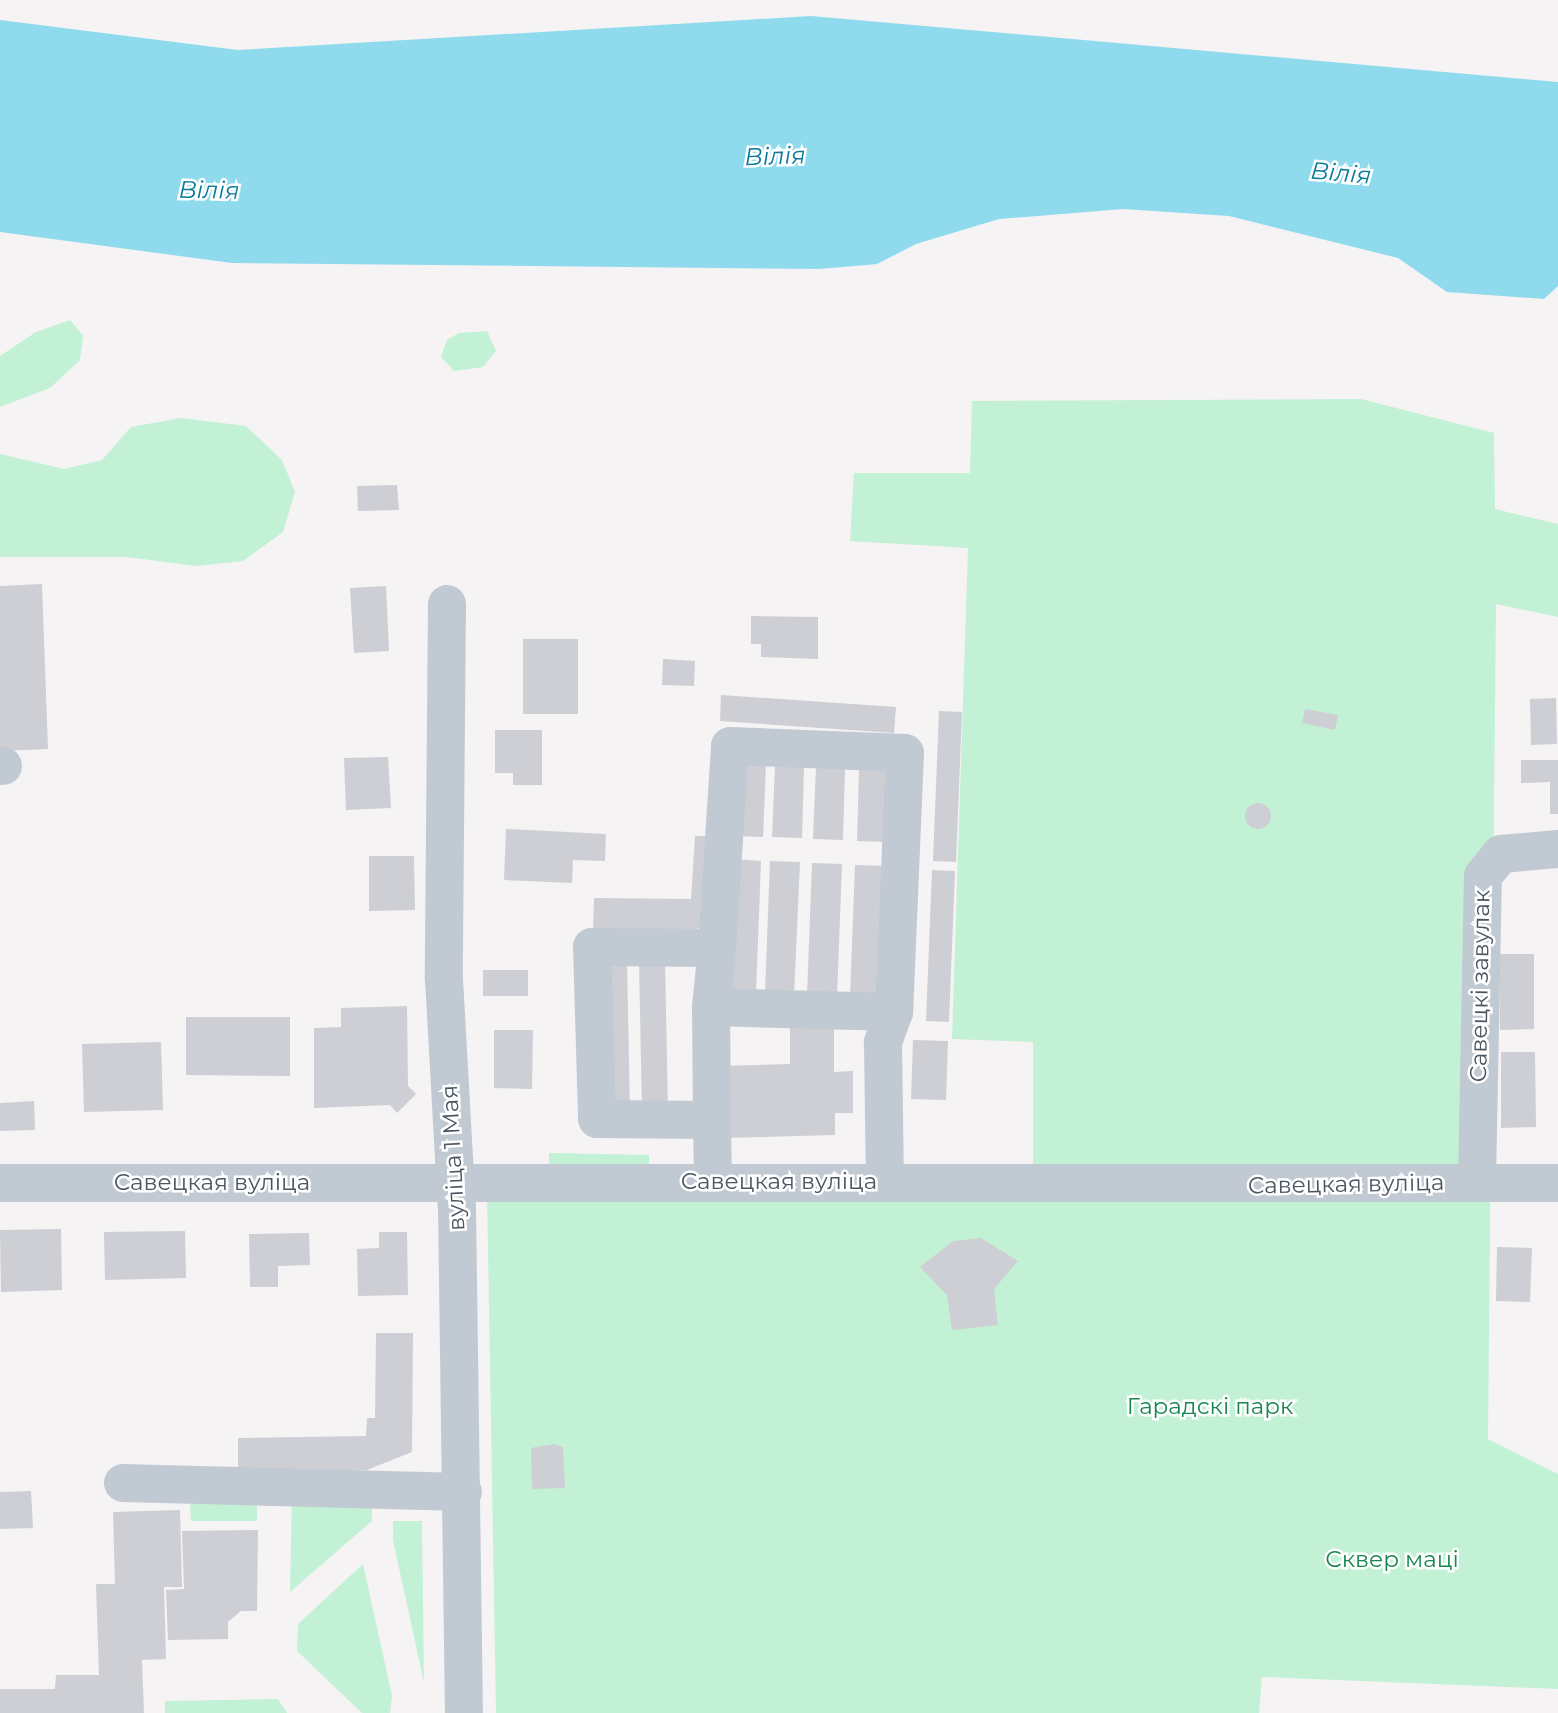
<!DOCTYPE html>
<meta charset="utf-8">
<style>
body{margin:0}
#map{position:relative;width:1558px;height:1713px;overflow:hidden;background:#f5f3f3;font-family:Montserrat,sans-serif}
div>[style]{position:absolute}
.green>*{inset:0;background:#c3f1d5}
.water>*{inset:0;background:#90daee}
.building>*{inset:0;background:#cdcfd5}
.round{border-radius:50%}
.minor>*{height:38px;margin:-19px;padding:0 19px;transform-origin:19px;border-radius:19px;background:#c1cad2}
span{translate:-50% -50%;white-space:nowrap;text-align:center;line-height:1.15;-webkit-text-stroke:5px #fff;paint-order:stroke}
.street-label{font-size:23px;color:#4a5661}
.park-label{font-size:23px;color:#17864f}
.water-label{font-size:24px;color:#0c7c9b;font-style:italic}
</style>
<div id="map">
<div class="green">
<div style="clip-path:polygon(70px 320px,83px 336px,80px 360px,50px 388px,0 407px,0 356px,36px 332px)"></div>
<div style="clip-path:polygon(487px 331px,496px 351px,483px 367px,454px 371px,441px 357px,447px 340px,459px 333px)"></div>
<div style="clip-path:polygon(1361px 399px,1494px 433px,1495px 509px,1558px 524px,1558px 617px,1496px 604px,1488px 1439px,1558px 1474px,1558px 1689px,1262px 1677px,1259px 1713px,496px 1713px,487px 1191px,1033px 1194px,1033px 1042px,952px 1039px,968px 548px,850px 541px,854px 473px,970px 473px,972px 401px)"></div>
<div style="clip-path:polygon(181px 418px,246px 426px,282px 460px,295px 492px,283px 532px,243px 561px,196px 566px,127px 557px,0 557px,0 454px,64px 469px,102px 460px,131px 427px)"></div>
<div style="clip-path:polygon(549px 1153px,649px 1155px,649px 1169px,549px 1167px)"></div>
<div style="clip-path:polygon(200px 1494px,257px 1494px,257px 1521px,191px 1521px,190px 1505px)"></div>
<div style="clip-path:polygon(292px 1497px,372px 1499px,372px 1521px,290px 1592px)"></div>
<div style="clip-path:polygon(393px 1521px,422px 1521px,424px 1683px,393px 1540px)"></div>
<div style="clip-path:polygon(363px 1564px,392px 1696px,390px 1713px,362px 1713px,297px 1651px,298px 1624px)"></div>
<div style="clip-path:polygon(278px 1699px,287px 1713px,165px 1713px,165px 1701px)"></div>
</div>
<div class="water">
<div style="clip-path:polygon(811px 16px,1558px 82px,1558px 286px,1544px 299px,1447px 292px,1398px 258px,1229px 216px,1123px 209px,999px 219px,916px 244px,877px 264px,820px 269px,232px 263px,0 232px,0 20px,238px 50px)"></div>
</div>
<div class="building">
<div style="clip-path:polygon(397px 485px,399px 510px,358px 511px,357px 486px)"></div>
<div style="clip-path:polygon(42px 584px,48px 749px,0 751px,0 586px)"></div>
<div style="clip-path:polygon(386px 586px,389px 651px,354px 653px,350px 588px)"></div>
<div style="clip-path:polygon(751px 616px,818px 617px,818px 659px,761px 657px,761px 644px,751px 644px)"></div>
<div style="clip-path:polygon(523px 639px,578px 639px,578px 714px,523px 714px)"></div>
<div style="clip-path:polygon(663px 659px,695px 661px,694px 686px,662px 685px)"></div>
<div style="clip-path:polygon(721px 695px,896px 707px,894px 733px,720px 721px)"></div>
<div style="clip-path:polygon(1556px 698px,1557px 744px,1531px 745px,1530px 699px)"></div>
<div style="clip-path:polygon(1305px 709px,1338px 715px,1335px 730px,1302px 723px)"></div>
<div style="clip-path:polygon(939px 711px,962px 712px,956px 862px,933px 861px)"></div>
<div style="clip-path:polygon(495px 730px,542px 730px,542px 785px,513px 785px,513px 773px,495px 773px)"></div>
<div style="clip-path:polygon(388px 757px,391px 808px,346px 810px,344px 758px)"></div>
<div style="clip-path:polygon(1521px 760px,1558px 760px,1558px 814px,1550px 814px,1550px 782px,1521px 783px)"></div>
<div style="clip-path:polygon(736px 763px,766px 764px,763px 837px,734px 836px)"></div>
<div style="clip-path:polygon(775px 765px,804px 766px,802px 838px,772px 837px)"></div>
<div style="clip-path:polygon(816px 767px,845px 768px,843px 840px,813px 839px)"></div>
<div style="clip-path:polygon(859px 769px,889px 770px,886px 842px,857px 841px)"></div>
<div class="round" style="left:1245px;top:803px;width:26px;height:26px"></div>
<div style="clip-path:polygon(506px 829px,606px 834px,605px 861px,573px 860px,572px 883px,504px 880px)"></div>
<div style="clip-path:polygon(695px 836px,715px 836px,710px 922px,691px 932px,593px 931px,594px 898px,691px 899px)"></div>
<div style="clip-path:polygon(369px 856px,414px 856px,415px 910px,369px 911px)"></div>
<div style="clip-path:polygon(731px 859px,761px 861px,756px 993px,726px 992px)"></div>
<div style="clip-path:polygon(770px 861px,800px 862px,794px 995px,765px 993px)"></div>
<div style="clip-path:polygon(812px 863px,842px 864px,837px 997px,807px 996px)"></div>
<div style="clip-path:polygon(855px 865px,885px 866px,880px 999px,850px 997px)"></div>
<div style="clip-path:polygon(932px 870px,955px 871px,949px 1022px,926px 1021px)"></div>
<div style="clip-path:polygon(1499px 954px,1534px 954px,1534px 1029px,1500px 1030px)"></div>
<div style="clip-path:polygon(665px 961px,668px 1111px,642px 1111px,639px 962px)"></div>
<div style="clip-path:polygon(627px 962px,630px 1112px,605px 1112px,602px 963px)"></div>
<div style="clip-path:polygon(483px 970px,528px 970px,528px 996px,483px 996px)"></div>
<div style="clip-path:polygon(407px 1006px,408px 1086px,416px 1094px,397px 1113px,390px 1105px,314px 1108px,314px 1028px,341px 1027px,341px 1008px)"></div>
<div style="clip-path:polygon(186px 1017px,290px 1017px,290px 1076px,186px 1075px)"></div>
<div style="clip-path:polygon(834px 1023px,834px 1072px,853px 1071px,853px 1113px,835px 1113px,835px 1135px,724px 1138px,722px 1066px,790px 1064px,790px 1024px)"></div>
<div style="clip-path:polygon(494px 1030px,533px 1030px,532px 1089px,494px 1088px)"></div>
<div style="clip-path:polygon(913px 1040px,948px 1041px,946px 1100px,911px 1099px)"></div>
<div style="clip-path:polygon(161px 1042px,163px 1110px,84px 1112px,82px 1044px)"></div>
<div style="clip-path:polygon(1501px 1052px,1535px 1052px,1536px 1127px,1501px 1128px)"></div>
<div style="clip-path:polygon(34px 1101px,35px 1130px,0 1131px,0 1103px)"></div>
<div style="clip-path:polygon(61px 1229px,62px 1290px,1px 1292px,0 1230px)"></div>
<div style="clip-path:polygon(185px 1231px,186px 1278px,105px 1280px,104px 1232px)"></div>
<div style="clip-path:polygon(379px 1232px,407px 1232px,408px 1295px,358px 1296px,357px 1249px,379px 1248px)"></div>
<div style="clip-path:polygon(309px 1233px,310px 1265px,278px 1266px,278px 1287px,250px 1287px,249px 1234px)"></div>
<div style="clip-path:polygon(981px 1238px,1018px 1261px,994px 1289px,998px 1325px,952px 1330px,947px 1295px,920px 1267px,953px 1241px)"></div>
<div style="clip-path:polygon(1497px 1247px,1532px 1248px,1530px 1302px,1496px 1301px)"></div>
<div style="clip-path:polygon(376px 1333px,413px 1333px,412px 1452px,367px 1470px,238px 1472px,238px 1438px,366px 1436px,367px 1418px,375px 1418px)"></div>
<div style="clip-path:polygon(554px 1444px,563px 1447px,565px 1488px,532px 1489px,531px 1448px)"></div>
<div style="clip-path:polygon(31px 1491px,33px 1528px,0 1529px,0 1492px)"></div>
<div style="clip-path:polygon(180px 1510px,182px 1587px,164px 1587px,166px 1659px,142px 1660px,144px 1713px,0 1713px,0 1689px,55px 1689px,56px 1675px,99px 1675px,96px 1584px,115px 1584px,113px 1512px)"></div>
<div style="clip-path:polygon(258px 1530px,257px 1611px,241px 1611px,228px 1622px,228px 1639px,168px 1640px,166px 1590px,184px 1589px,182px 1531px)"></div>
</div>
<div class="minor">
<div style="left:447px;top:604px;width:375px;rotate:90.5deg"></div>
<div style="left:444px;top:979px;width:229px;rotate:86.8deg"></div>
<div style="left:457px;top:1208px;width:505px;rotate:89.21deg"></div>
<div style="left:0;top:766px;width:3px"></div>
<div style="left:717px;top:948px;width:125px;rotate:-179.5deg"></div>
<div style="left:592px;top:947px;width:172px;rotate:88.3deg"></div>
<div style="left:597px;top:1119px;width:115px;rotate:0.5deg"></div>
<div style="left:712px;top:1120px;width:113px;rotate:-90.5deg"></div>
<div style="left:711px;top:1007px;width:59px;rotate:-84.2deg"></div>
<div style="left:717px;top:948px;width:202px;rotate:-86.3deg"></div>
<div style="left:730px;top:746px;width:175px;rotate:2.3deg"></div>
<div style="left:905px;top:753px;width:259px;rotate:92.4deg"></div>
<div style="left:894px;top:1012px;width:33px;rotate:110deg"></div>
<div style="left:883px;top:1043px;width:137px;rotate:89.2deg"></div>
<div style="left:711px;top:1007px;width:183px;rotate:1.6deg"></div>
<div style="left:712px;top:1120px;width:62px;rotate:89.1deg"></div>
<div style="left:0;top:1183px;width:1558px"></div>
<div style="left:1477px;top:1183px;width:307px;rotate:-88.9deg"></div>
<div style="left:1483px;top:876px;width:28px;rotate:-51deg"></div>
<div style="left:1501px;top:854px;width:57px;rotate:-5deg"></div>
<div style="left:123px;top:1483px;width:340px;rotate:1.5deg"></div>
</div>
<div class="street-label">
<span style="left:1480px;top:986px;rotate:-89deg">Савецкі завулак</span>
<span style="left:453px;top:1158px;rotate:-93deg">вуліца 1 Мая</span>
<span style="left:779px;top:1181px">Савецкая вуліца</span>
<span style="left:212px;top:1182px">Савецкая вуліца</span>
<span style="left:1346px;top:1184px;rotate:-1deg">Савецкая вуліца</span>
</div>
<div class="park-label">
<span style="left:1210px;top:1406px">Гарадскі парк</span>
<span style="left:1392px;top:1559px">Сквер маці</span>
</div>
<div class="water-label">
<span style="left:775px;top:156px;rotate:-2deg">Вілія</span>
<span style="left:1341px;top:173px;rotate:5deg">Вілія</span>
<span style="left:209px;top:190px;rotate:1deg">Вілія</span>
</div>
</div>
